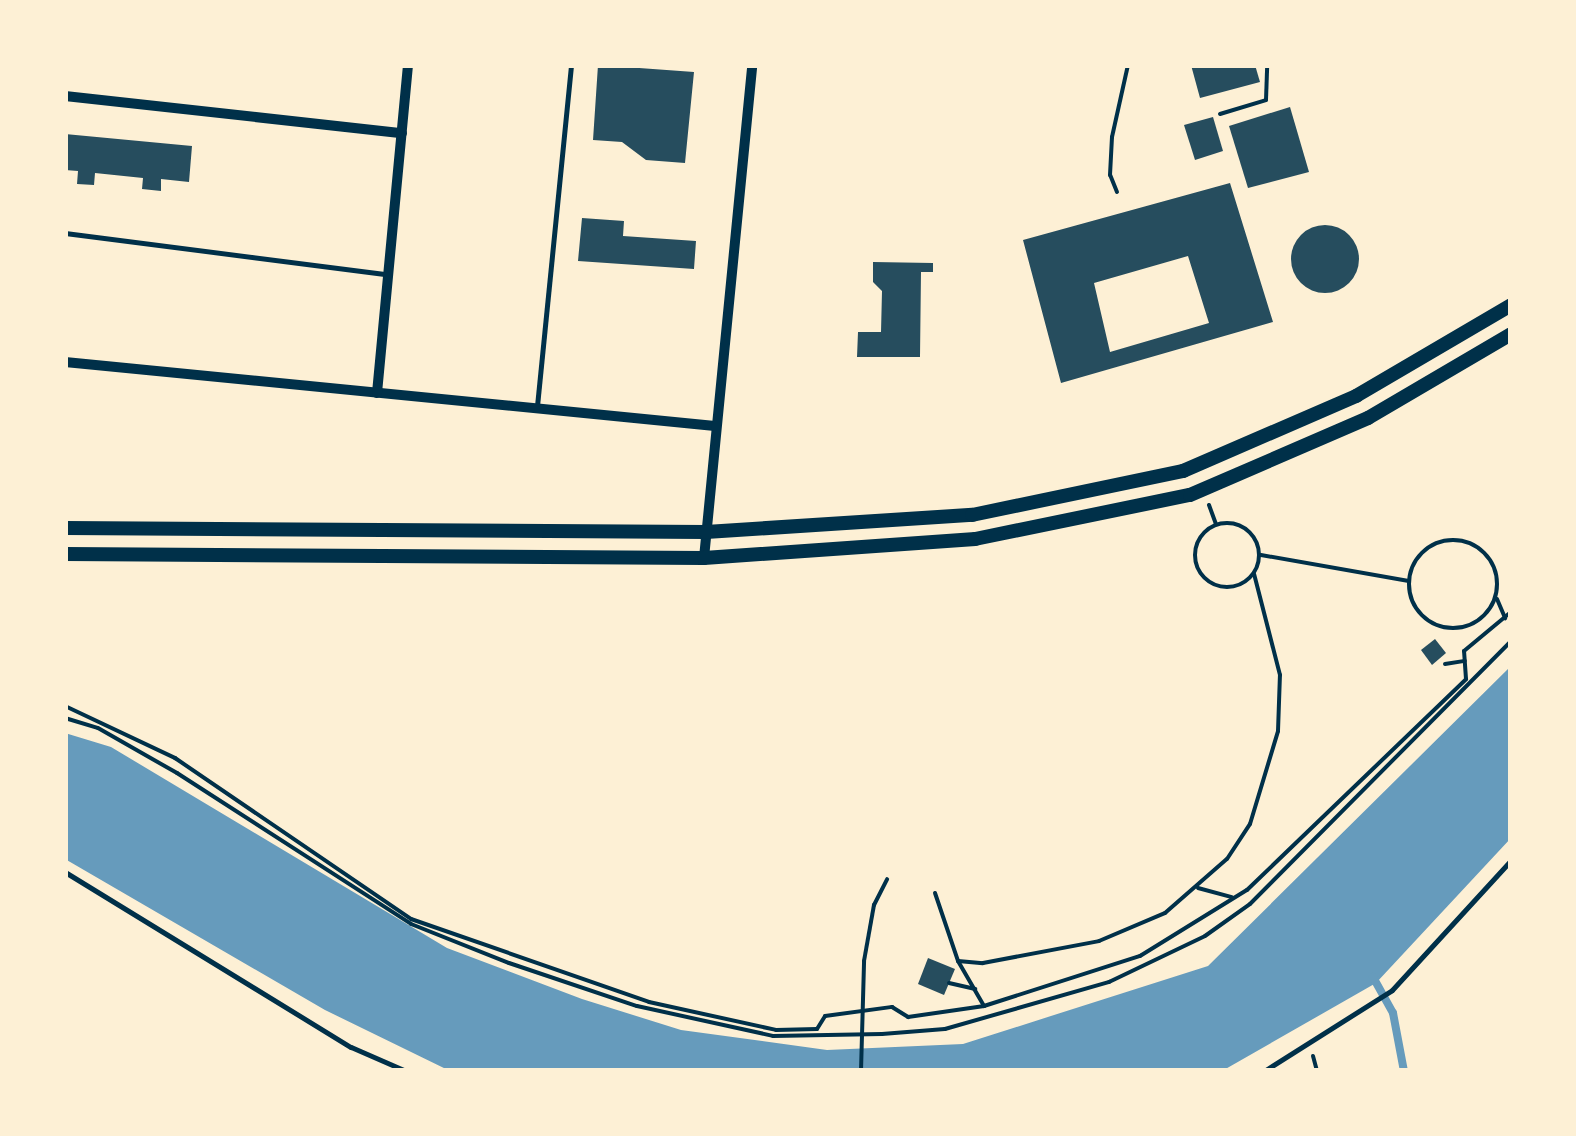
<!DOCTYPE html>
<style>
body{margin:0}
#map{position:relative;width:1576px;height:1136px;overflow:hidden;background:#fdf0d5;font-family:Raleway,sans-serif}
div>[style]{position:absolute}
.water>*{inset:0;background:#669bbc}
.stream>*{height:8px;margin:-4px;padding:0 4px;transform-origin:4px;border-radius:4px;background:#669bbc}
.building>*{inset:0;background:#264d5e}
.round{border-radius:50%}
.path>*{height:4px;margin:-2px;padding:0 2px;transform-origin:2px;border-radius:2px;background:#003049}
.path>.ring{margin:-2px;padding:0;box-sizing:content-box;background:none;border:4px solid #003049;border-radius:50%}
.service>*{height:5px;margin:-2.5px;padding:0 2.5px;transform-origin:2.5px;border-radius:2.5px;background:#003049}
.minor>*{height:10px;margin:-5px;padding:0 5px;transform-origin:5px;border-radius:5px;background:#003049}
.tertiary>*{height:14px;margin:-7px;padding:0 7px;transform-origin:7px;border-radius:7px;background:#003049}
span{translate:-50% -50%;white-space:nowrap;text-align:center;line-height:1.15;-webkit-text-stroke:10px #fdf0d5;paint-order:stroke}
.frame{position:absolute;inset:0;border:68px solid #fdf0d5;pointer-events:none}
</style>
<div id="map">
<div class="water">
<div style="clip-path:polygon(1511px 666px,1511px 838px,1376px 983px,1222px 1071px,450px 1071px,325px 1010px,65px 859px,65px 733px,111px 747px,447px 948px,582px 999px,681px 1030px,827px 1050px,963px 1044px,1208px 966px)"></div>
</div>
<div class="stream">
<div style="left:1373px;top:977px;width:41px;rotate:60.9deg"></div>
<div style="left:1393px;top:1013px;width:59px;rotate:79.3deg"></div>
</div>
<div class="building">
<div style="clip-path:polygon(598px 65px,694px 72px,685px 163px,646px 160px,622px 142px,593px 140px)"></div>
<div style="clip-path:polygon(1191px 65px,1255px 65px,1260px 82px,1200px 98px)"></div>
<div style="clip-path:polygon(1290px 107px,1309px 172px,1248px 188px,1229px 126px)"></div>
<div style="clip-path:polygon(1213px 117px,1223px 151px,1195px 160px,1184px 125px)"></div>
<div style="clip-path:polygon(65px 134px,192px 146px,189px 182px,161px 179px,161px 191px,142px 189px,143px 178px,95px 173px,94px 185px,77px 184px,78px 171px,65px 170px)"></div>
<div style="clip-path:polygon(evenodd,1230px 183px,1273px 322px,1061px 383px,1023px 240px,1230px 183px,1188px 256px,1209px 323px,1110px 352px,1094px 283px,1188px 256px)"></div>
<div style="clip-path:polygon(582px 218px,624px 221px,623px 236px,696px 241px,694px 269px,578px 261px)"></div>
<div class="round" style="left:1291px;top:225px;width:68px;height:68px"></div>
<div style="clip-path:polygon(873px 262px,933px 263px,933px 272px,921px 272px,920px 357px,857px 357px,858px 332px,881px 332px,882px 291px,873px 282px)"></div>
<div style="clip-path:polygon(1435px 639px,1446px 653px,1432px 665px,1421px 650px)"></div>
<div style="clip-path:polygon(928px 958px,955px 969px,944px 995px,918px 984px)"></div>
</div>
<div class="path">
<div style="left:1220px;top:114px;width:48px;rotate:-16.9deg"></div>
<div style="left:1266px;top:100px;width:35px;rotate:-88deg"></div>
<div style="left:1117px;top:192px;width:18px;rotate:-112deg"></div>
<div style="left:1110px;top:175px;width:38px;rotate:-87deg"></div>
<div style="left:1112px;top:137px;width:74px;rotate:-77.5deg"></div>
<div style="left:1209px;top:505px;width:20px;rotate:70deg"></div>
<div class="ring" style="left:1195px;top:523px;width:60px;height:60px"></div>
<div class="ring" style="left:1409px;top:540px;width:84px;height:84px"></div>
<div style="left:1261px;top:555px;width:150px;rotate:10deg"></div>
<div style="left:1497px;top:599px;width:21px;rotate:67deg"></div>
<div style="left:1445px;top:664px;width:20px;rotate:-9deg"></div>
<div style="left:65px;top:706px;width:122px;rotate:25.3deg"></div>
<div style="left:175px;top:758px;width:286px;rotate:34.3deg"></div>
<div style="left:411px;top:919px;width:252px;rotate:19.2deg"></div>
<div style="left:649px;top:1002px;width:130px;rotate:12.4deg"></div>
<div style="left:776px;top:1030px;width:41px;rotate:-1.4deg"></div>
<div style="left:817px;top:1029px;width:15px;rotate:-58deg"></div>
<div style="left:825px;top:1016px;width:68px;rotate:-7.7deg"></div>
<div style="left:892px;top:1007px;width:19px;rotate:32deg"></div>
<div style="left:908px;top:1017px;width:77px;rotate:-8.2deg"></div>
<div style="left:984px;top:1006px;width:164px;rotate:-17.8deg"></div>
<div style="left:1140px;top:956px;width:126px;rotate:-31.7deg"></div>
<div style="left:1247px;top:890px;width:304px;rotate:-43.9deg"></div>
<div style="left:1466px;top:679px;width:28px;rotate:-94deg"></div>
<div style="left:1464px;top:651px;width:61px;rotate:-39.7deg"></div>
<div style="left:65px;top:718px;width:34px;rotate:17deg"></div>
<div style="left:98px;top:728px;width:91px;rotate:29.7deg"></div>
<div style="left:177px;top:773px;width:278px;rotate:32.8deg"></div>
<div style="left:411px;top:924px;width:105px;rotate:21.7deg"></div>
<div style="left:509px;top:963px;width:135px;rotate:18.6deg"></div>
<div style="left:637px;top:1006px;width:139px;rotate:12.4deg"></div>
<div style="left:773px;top:1036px;width:109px;rotate:-1.1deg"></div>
<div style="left:882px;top:1034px;width:63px;rotate:-4.5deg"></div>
<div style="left:945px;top:1029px;width:171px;rotate:-16deg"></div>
<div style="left:1109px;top:982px;width:106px;rotate:-25.6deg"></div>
<div style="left:1205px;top:936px;width:55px;rotate:-35.4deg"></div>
<div style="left:1250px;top:904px;width:371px;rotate:-45.2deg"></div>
<div style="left:1198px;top:888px;width:35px;rotate:15deg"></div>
<div style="left:935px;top:893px;width:72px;rotate:71.3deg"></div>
<div style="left:958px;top:961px;width:52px;rotate:60deg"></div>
<div style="left:958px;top:961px;width:25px;rotate:5deg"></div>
<div style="left:983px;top:963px;width:118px;rotate:-10.7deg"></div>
<div style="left:1099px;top:941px;width:72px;rotate:-23deg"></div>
<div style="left:1165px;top:913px;width:82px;rotate:-41.1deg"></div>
<div style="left:1227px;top:859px;width:42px;rotate:-56.7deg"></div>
<div style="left:1250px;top:824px;width:97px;rotate:-73.2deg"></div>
<div style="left:1278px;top:731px;width:56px;rotate:-88deg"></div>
<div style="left:1280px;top:675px;width:104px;rotate:-104.4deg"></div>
<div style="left:949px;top:983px;width:27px;rotate:13deg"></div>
<div style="left:1313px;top:1056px;width:16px;rotate:75deg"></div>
<div style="left:861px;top:1071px;width:110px;rotate:-88.4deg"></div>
<div style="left:864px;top:961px;width:57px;rotate:-79.9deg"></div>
<div style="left:874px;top:905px;width:29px;rotate:-63deg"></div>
</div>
<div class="service">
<div style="left:65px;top:233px;width:324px;rotate:7.3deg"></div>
<div style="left:537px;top:406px;width:343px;rotate:-84.3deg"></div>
<div style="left:65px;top:872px;width:335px;rotate:31.5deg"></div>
<div style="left:351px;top:1047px;width:60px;rotate:23.6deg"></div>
<div style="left:1264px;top:1071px;width:151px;rotate:-32.3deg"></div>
<div style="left:1392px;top:990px;width:176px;rotate:-47.5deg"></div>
</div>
<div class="minor">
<div style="left:65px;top:96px;width:339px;rotate:6.3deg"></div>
<div style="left:65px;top:362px;width:653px;rotate:5.62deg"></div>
<div style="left:377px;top:393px;width:329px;rotate:-84.6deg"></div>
<div style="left:704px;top:558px;width:495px;rotate:-84.4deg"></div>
</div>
<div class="tertiary">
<div style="left:65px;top:528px;width:641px;rotate:0.36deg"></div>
<div style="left:706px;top:532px;width:267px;rotate:-3.7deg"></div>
<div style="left:972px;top:515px;width:216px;rotate:-11.8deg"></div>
<div style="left:1183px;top:471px;width:189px;rotate:-23.4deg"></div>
<div style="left:1356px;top:396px;width:180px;rotate:-30.4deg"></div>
<div style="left:65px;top:554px;width:639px;rotate:0.36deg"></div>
<div style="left:704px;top:558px;width:272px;rotate:-4deg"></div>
<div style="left:975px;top:539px;width:219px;rotate:-11.6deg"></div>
<div style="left:1190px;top:495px;width:194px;rotate:-23.4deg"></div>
<div style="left:1368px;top:418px;width:166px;rotate:-30.4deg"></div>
</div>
<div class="frame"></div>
</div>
